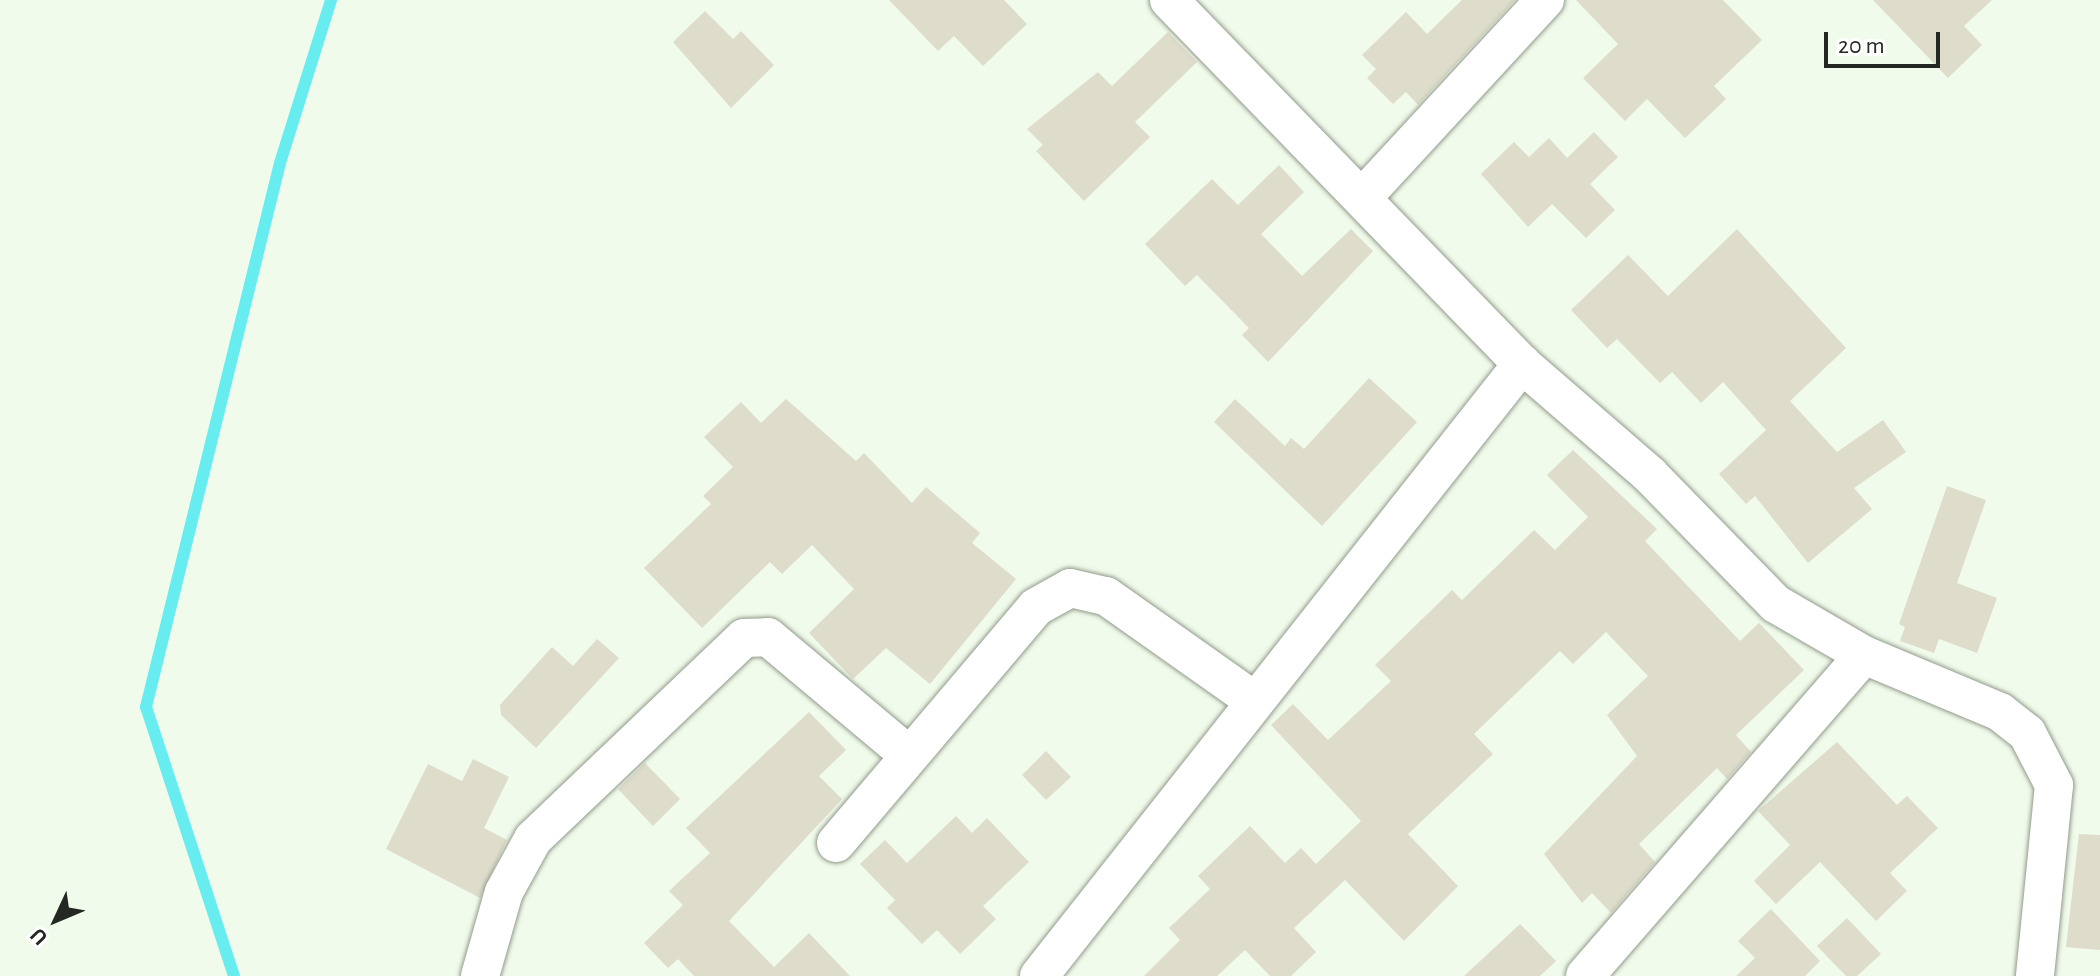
<!DOCTYPE html>
<style>
body{margin:0}
#map{position:relative;width:2100px;height:976px;overflow:hidden;background:#f1fbeb;font-family:"Alegreya Sans",sans-serif}
div>[style]{position:absolute}
.stream>*{height:12px;margin:-6px;padding:0 6px;transform-origin:6px;border-radius:6px;background:#67edef}
.building>*{inset:0;background:#dedccb}
.roads{filter:drop-shadow(0 0 2px #929b8c) drop-shadow(0 0 2px #929b8c)}
.street>*{height:38px;margin:-19px;padding:0 19px;transform-origin:19px;border-radius:19px;background:#fff}
span{translate:-50% -50%;white-space:nowrap;text-align:center;line-height:1.15;-webkit-text-stroke:7px #fff;paint-order:stroke}
.north{position:absolute;left:16px;top:880px;width:80px;height:80px;-webkit-text-stroke:6px #fff;paint-order:stroke;rotate:226deg;font-size:22px;font-weight:700;line-height:32px;text-align:center;color:#242822}
.north::after{content:'';display:block;margin:auto;width:28px;height:36px;background:#242822;clip-path:polygon(50% 0,100% 100%,50% 72%,0 100%)}
.scale{position:absolute;left:1824px;top:32px;width:116px;height:36px;box-sizing:border-box;border:4px solid #242822;border-top:0;padding-left:10px;font-size:24px;line-height:28px;white-space:nowrap;color:#242822;-webkit-text-stroke:6px #fff;paint-order:stroke}
</style>
<div id="map">
<div class="stream">
<div style="left:234px;top:976px;width:283px;rotate:-108.1deg"></div>
<div style="left:146px;top:707px;width:560px;rotate:-76.16deg"></div>
<div style="left:280px;top:163px;width:171px;rotate:-72.6deg"></div>
</div>
<div class="building">
<div style="clip-path:polygon(889px 0,1004px 0,1027px 24px,983px 66px,954px 36px,938px 51px)"></div>
<div style="clip-path:polygon(1462px 0,1515px 0,1418px 105px,1406px 92px,1393px 104px,1367px 78px,1376px 69px,1362px 55px,1406px 12px,1427px 34px)"></div>
<div style="clip-path:polygon(1576px 0,1723px 0,1762px 40px,1714px 86px,1726px 99px,1685px 138px,1647px 99px,1625px 121px,1583px 78px,1618px 44px)"></div>
<div style="clip-path:polygon(1873px 0,1992px 0,1964px 26px,1982px 45px,1948px 78px)"></div>
<div style="clip-path:polygon(705px 11px,733px 39px,741px 31px,774px 65px,731px 108px,673px 42px)"></div>
<div style="clip-path:polygon(1168px 32px,1197px 62px,1135px 122px,1150px 137px,1084px 201px,1036px 151px,1043px 145px,1027px 129px,1098px 72px,1112px 86px)"></div>
<div style="clip-path:polygon(1594px 132px,1618px 157px,1590px 184px,1615px 210px,1586px 238px,1552px 204px,1528px 227px,1481px 174px,1514px 142px,1529px 157px,1549px 138px,1567px 158px)"></div>
<div style="clip-path:polygon(1279px 165px,1304px 192px,1261px 234px,1302px 276px,1351px 229px,1373px 251px,1268px 362px,1242px 335px,1249px 328px,1197px 275px,1185px 286px,1145px 244px,1212px 179px,1238px 205px)"></div>
<div style="clip-path:polygon(1737px 229px,1846px 348px,1790px 401px,1837px 452px,1883px 420px,1906px 452px,1854px 488px,1872px 509px,1808px 563px,1755px 496px,1746px 504px,1719px 474px,1766px 430px,1723px 382px,1701px 403px,1672px 372px,1660px 383px,1617px 339px,1607px 348px,1571px 310px,1628px 255px,1668px 296px)"></div>
<div style="clip-path:polygon(1369px 378px,1417px 422px,1322px 526px,1214px 422px,1235px 399px,1285px 446px,1291px 438px,1304px 449px)"></div>
<div style="clip-path:polygon(786px 399px,856px 461px,864px 453px,912px 503px,926px 487px,980px 533px,972px 543px,1016px 579px,930px 684px,886px 648px,853px 679px,809px 633px,854px 589px,812px 545px,782px 574px,770px 562px,702px 628px,644px 568px,711px 504px,703px 496px,733px 467px,704px 437px,741px 402px,761px 423px)"></div>
<div style="clip-path:polygon(1573px 450px,1657px 529px,1645px 541px,1740px 641px,1759px 623px,1804px 670px,1736px 735px,1751px 752px,1727px 779px,1717px 768px,1639px 844px,1655px 862px,1611px 913px,1592px 893px,1582px 903px,1544px 854px,1637px 756px,1607px 715px,1648px 676px,1606px 632px,1573px 664px,1560px 651px,1474px 734px,1493px 754px,1408px 834px,1458px 886px,1404px 941px,1345px 880px,1294px 928px,1316px 952px,1291px 976px,1270px 976px,1245px 950px,1217px 976px,1144px 976px,1180px 940px,1169px 928px,1210px 889px,1198px 876px,1250px 826px,1285px 863px,1301px 848px,1316px 864px,1361px 821px,1271px 725px,1293px 704px,1328px 740px,1391px 681px,1375px 665px,1452px 590px,1462px 600px,1534px 530px,1555px 550px,1588px 517px,1547px 475px)"></div>
<div style="clip-path:polygon(1947px 486px,1986px 500px,1957px 583px,1997px 598px,1977px 653px,1939px 639px,1934px 653px,1900px 641px,1905px 627px,1899px 624px)"></div>
<div style="clip-path:polygon(597px 639px,619px 658px,536px 748px,501px 715px,500px 705px,552px 647px,573px 666px)"></div>
<div style="clip-path:polygon(809px 712px,846px 750px,819px 776px,842px 799px,729px 921px,774px 967px,809px 933px,850px 976px,694px 976px,678px 959px,668px 968px,644px 943px,683px 905px,669px 891px,710px 853px,686px 828px)"></div>
<div style="clip-path:polygon(1837px 742px,1897px 805px,1907px 796px,1938px 828px,1890px 873px,1907px 891px,1876px 921px,1820px 862px,1776px 904px,1754px 881px,1790px 845px,1758px 811px)"></div>
<div style="clip-path:polygon(1046px 751px,1071px 777px,1046px 800px,1022px 775px)"></div>
<div style="clip-path:polygon(473px 759px,509px 777px,484px 828px,507px 840px,480px 898px,386px 849px,428px 764px,462px 781px)"></div>
<div style="clip-path:polygon(645px 763px,680px 799px,653px 826px,618px 789px)"></div>
<div style="clip-path:polygon(956px 816px,972px 833px,987px 818px,1029px 862px,983px 906px,996px 919px,960px 954px,937px 930px,922px 944px,887px 908px,895px 900px,860px 864px,885px 840px,907px 863px)"></div>
<div style="clip-path:polygon(2079px 834px,2100px 835px,2100px 950px,2066px 947px)"></div>
<div style="clip-path:polygon(1771px 909px,1820px 961px,1805px 976px,1736px 976px,1755px 958px,1738px 941px)"></div>
<div style="clip-path:polygon(1847px 918px,1881px 954px,1857px 976px,1846px 976px,1817px 946px)"></div>
<div style="clip-path:polygon(1520px 924px,1556px 961px,1540px 976px,1464px 976px)"></div>
</div>
<div class="roads">
<div class="street">
<div style="left:1169px;top:0;width:507px;rotate:45.88deg"></div>
<div style="left:1522px;top:364px;width:169px;rotate:40.9deg"></div>
<div style="left:1650px;top:475px;width:180px;rotate:45.7deg"></div>
<div style="left:1776px;top:604px;width:102px;rotate:30.1deg"></div>
<div style="left:1864px;top:655px;width:147px;rotate:22.7deg"></div>
<div style="left:2000px;top:712px;width:34px;rotate:38deg"></div>
<div style="left:2027px;top:733px;width:59px;rotate:62.6deg"></div>
<div style="left:2054px;top:785px;width:192px;rotate:95.7deg"></div>
<div style="left:1362px;top:198px;width:270px;rotate:-47.3deg"></div>
<div style="left:836px;top:843px;width:309px;rotate:-49.7deg"></div>
<div style="left:1036px;top:607px;width:39px;rotate:-29deg"></div>
<div style="left:1070px;top:588px;width:37px;rotate:13deg"></div>
<div style="left:1106px;top:596px;width:182px;rotate:35.2deg"></div>
<div style="left:480px;top:976px;width:87px;rotate:-74.1deg"></div>
<div style="left:504px;top:892px;width:60px;rotate:-61.3deg"></div>
<div style="left:533px;top:839px;width:291px;rotate:-43.6deg"></div>
<div style="left:744px;top:638px;width:24px;rotate:-2deg"></div>
<div style="left:768px;top:637px;width:179px;rotate:40deg"></div>
<div style="left:1039px;top:976px;width:780px;rotate:-51.72deg"></div>
<div style="left:1585px;top:976px;width:425px;rotate:-49deg"></div>
</div>
</div>
<div class="north">U</div>
<div class="scale">20 m</div>
</div>
